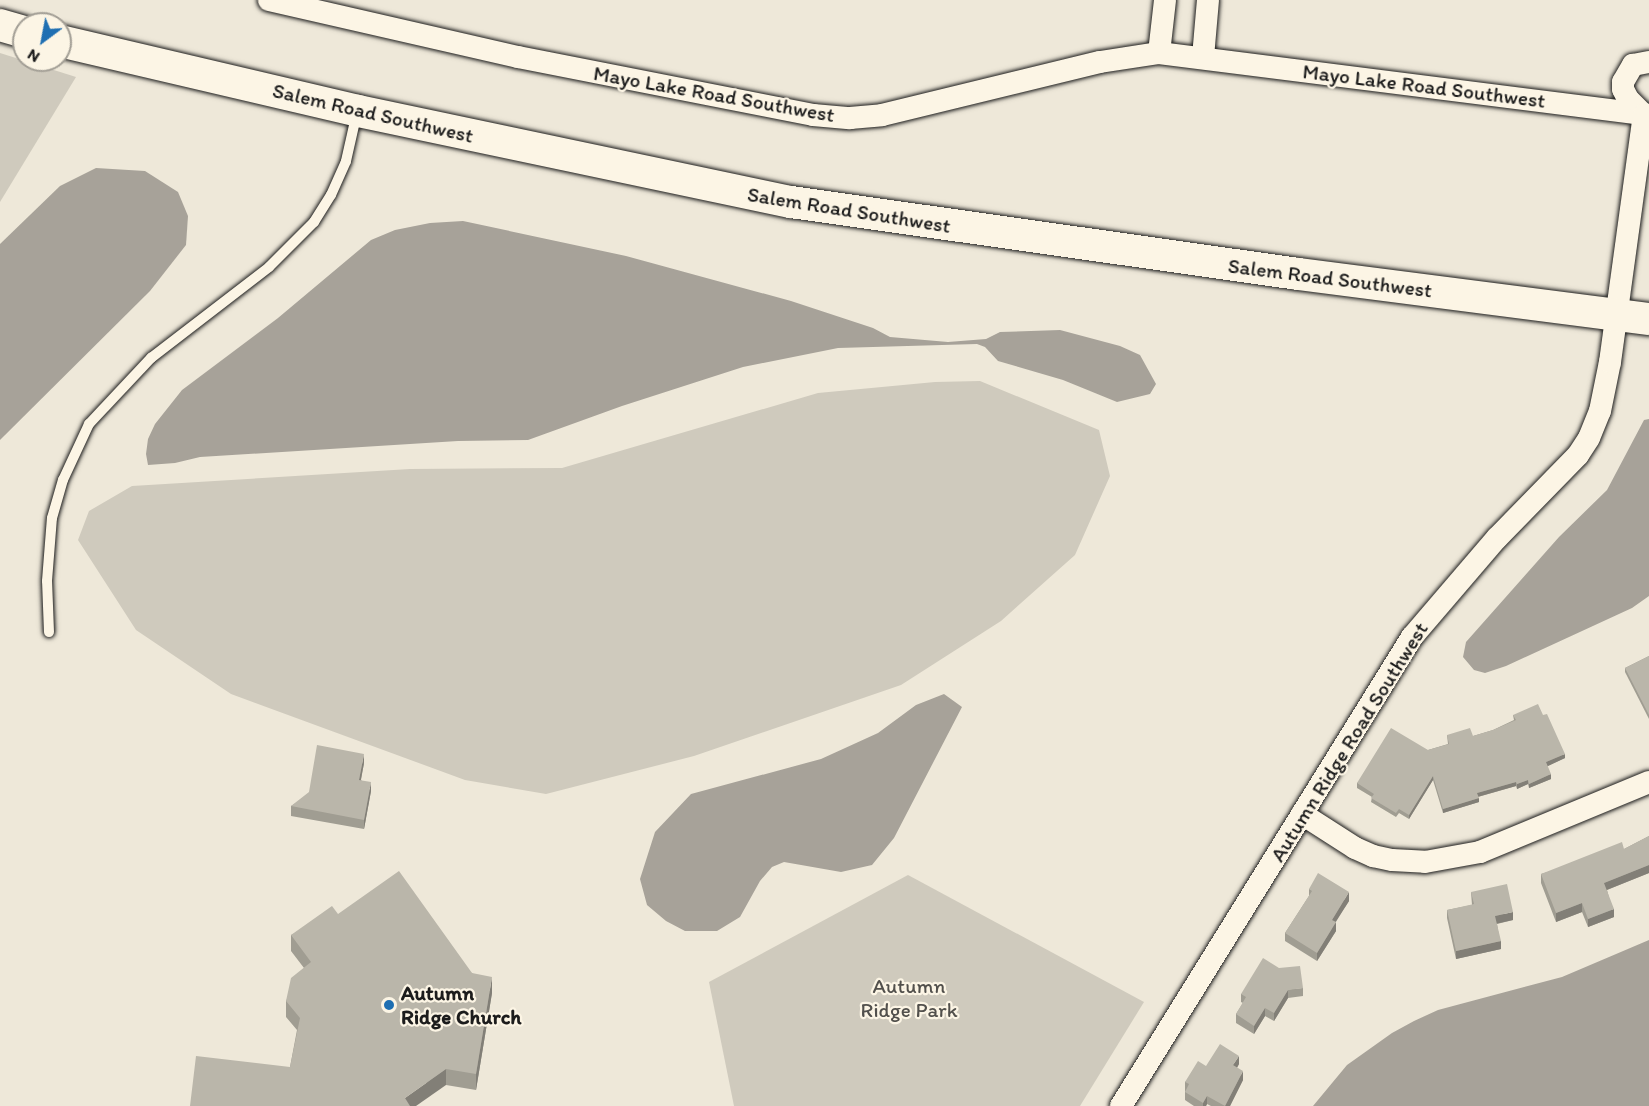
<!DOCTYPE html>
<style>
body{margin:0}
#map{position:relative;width:1649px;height:1106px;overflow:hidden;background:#eee8d9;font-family:Itim,sans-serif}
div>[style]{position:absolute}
.green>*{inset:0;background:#cfcabd}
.water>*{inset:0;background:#a7a299}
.roads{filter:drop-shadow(0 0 2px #1c1c1c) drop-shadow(0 0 2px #1c1c1c)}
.service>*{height:10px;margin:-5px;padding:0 5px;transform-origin:5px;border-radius:5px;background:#fcf5e5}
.minor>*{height:22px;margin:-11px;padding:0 11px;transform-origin:11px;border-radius:11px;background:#fcf5e5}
.secondary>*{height:32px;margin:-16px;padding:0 16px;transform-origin:16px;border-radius:16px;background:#fcf5e5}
.wall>*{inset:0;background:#a09d92}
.shaded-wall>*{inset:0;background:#827f77}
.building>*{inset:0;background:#bab6aa}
.dots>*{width:16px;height:16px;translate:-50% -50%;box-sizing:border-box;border:3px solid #fcf5e5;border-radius:50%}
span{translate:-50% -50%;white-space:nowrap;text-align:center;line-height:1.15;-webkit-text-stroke:4.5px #fcf5e5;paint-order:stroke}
.street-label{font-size:21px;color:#1c1c1c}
.park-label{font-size:21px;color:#52504c}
.poi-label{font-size:21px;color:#1c1c1c;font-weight:700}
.left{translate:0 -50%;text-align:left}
.north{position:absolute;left:12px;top:12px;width:60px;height:60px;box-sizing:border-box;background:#fcf5e5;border:2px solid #a29e95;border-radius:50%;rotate:212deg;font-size:16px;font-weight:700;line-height:24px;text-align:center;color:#1c1c1c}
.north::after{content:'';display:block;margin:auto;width:21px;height:27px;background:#1f6fb2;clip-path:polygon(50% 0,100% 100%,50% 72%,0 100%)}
</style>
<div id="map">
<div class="green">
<div style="clip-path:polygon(0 53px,76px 77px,0 202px)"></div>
<div style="clip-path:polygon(980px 381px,1099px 430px,1110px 476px,1075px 555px,1001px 621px,901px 685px,694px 756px,546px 794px,465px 780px,231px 694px,136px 630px,78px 540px,89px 511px,132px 486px,410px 469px,562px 468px,818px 393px,935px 382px)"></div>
<div style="clip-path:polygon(908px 875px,1144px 1002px,1080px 1106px,734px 1106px,709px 982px)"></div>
</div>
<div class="water">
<div style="clip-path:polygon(96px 168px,145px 171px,178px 192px,188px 216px,186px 245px,150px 291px,0 440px,0 244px,60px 186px)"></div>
<div style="clip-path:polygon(463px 221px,626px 256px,791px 301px,873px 328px,890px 337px,948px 342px,986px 339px,1000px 332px,1060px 330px,1120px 346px,1140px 355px,1156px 384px,1150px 394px,1117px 402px,1063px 380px,998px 361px,985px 347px,977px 344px,838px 348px,743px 367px,622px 406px,528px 440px,458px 441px,200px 457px,175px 463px,148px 465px,146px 454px,148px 439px,155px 424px,182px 390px,278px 318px,371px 240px,395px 230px,430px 223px)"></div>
<div style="clip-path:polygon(1649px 419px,1649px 596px,1632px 608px,1506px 666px,1485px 673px,1474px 670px,1463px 657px,1466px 642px,1559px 537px,1607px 490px,1644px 420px)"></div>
<div style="clip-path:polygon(944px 694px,962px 707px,894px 838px,872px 865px,841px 872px,784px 862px,772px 867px,760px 881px,740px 917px,717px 931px,685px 931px,666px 921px,647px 905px,640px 879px,655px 832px,691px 794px,821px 759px,878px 733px,916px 705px)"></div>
<div style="clip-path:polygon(1649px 940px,1649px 1106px,1313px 1106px,1347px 1065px,1392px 1033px,1414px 1021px,1438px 1010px,1562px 977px)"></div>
</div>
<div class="roads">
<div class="service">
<div style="left:49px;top:632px;width:51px;rotate:-92.2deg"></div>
<div style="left:47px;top:581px;width:63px;rotate:-85.5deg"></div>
<div style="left:52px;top:518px;width:40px;rotate:-74deg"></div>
<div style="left:63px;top:480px;width:62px;rotate:-65.1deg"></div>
<div style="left:89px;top:424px;width:91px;rotate:-46.8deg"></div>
<div style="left:151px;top:358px;width:149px;rotate:-37.6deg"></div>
<div style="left:269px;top:267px;width:64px;rotate:-45deg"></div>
<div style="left:314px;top:222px;width:32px;rotate:-58deg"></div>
<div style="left:331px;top:195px;width:37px;rotate:-66deg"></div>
<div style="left:346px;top:161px;width:50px;rotate:-77.3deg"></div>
</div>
<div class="minor">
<div style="left:269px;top:0;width:255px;rotate:12.9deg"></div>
<div style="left:518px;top:57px;width:301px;rotate:11.1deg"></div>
<div style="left:813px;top:115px;width:37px;rotate:5deg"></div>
<div style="left:850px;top:118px;width:32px;rotate:-5deg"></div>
<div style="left:882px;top:115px;width:224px;rotate:-13.7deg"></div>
<div style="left:1100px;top:62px;width:60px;rotate:-8.7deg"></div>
<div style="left:1159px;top:53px;width:494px;rotate:7.2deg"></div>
<div style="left:1159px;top:53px;width:53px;rotate:-83.5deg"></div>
<div style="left:1203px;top:57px;width:57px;rotate:-85deg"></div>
<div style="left:1644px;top:115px;width:23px;rotate:-135deg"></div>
<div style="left:1628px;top:99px;width:11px;rotate:-117deg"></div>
<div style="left:1623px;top:89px;width:7px;rotate:-90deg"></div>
<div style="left:1623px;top:82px;width:20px;rotate:-60deg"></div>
<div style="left:1633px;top:65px;width:16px;rotate:-11deg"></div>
<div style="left:1302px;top:814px;width:63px;rotate:32.7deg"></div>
<div style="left:1355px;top:848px;width:20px;rotate:24deg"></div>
<div style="left:1373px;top:856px;width:19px;rotate:12deg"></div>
<div style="left:1392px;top:860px;width:33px;rotate:3deg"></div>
<div style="left:1425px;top:862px;width:56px;rotate:-10.3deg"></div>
<div style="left:1480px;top:852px;width:183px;rotate:-22.5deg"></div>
<div style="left:1121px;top:1106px;width:552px;rotate:-58.18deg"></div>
<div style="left:1412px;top:637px;width:130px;rotate:-49.4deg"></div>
<div style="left:1497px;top:538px;width:116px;rotate:-45.7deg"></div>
<div style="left:1578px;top:455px;width:20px;rotate:-57deg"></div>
<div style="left:1589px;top:438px;width:29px;rotate:-68deg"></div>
<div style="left:1600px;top:411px;width:50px;rotate:-78.5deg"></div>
<div style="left:1610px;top:362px;width:249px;rotate:-82.2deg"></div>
</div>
<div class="secondary">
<div style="left:0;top:25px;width:25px;rotate:16deg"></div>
<div style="left:60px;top:41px;width:306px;rotate:13.2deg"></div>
<div style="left:358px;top:111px;width:442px;rotate:11.9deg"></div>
<div style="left:791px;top:202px;width:512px;rotate:8.08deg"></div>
<div style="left:1298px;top:274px;width:354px;rotate:7.3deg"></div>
</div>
</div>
<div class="wall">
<div style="clip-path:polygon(1649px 656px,1649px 719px,1625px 672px,1625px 668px)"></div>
<div style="clip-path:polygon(1513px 715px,1543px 715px,1565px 758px,1547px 766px,1551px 779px,1529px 788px,1528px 784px,1517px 789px,1516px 786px,1478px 797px,1479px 802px,1443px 813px,1433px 780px,1409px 819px,1399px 813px,1396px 817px,1371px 802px,1372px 797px,1357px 788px,1357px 783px,1428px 750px,1448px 744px,1447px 735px,1473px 736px,1493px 730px,1514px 720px)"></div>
<div style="clip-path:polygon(364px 763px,361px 780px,371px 791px,364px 829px,291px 816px,291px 806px)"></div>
<div style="clip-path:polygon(1649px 836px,1649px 873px,1607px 890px,1614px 917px,1588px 927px,1582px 912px,1556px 922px,1541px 883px,1541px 874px,1624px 849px)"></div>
<div style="clip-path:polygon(1309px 889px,1349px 901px,1335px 922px,1336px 931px,1317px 961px,1285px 941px,1285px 933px,1309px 896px)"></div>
<div style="clip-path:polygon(1471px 892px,1513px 920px,1497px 924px,1501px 949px,1456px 959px,1447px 918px,1447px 910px,1472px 905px)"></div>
<div style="clip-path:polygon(338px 914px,472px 973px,492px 993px,476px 1090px,446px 1085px,290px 1067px,297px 1030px,286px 1017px,286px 1001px,304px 968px,291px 951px,291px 935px)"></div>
<div style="clip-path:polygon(1303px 988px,1303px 996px,1288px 998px,1274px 1021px,1265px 1016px,1254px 1034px,1236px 1023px,1236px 1014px,1243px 1003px,1241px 1002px,1241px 994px)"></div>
<div style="clip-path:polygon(1239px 1064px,1237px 1068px,1243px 1080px,1230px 1106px,1211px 1106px,1207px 1104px,1206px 1106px,1194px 1106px,1185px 1100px,1185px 1082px,1206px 1066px)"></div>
</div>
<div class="shaded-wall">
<div style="clip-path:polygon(364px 754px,364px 763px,359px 789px,359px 780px)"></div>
<div style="clip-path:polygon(1565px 754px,1565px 758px,1546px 767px,1546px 762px)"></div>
<div style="clip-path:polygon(1551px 774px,1551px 779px,1529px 788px,1529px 784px)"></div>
<div style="clip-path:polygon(1433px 776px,1433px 780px,1409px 819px,1409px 815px)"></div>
<div style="clip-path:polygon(1528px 780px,1528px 784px,1517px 789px,1517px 784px)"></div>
<div style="clip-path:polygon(371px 782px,371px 791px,364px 829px,364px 820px)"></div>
<div style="clip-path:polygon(1516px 782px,1516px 786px,1477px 797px,1477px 793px)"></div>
<div style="clip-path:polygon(1479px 798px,1479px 802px,1443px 813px,1443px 809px)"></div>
<div style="clip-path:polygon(1649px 865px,1649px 873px,1604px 891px,1604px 883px)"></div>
<div style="clip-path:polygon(1349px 892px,1349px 901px,1332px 928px,1332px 920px)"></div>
<div style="clip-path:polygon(1582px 903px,1582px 912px,1556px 922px,1556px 913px)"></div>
<div style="clip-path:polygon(1614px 909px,1614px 917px,1588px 927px,1588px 919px)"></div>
<div style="clip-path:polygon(1513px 912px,1513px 920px,1495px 924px,1495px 916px)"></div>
<div style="clip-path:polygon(1336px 922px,1336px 931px,1317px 961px,1317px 953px)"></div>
<div style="clip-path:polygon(1501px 941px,1501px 949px,1456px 959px,1456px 951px)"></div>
<div style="clip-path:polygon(492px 977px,492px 993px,476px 1090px,476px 1074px)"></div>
<div style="clip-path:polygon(1288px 990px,1288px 998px,1274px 1021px,1274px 1013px)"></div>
<div style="clip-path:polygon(1265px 1008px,1265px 1016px,1254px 1034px,1254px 1026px)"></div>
<div style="clip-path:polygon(1239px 1056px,1239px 1064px,1233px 1074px,1233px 1065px)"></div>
<div style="clip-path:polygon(446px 1069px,446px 1085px,416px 1106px,405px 1106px,405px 1098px)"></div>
<div style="clip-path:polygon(1243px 1071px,1243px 1080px,1230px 1106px,1225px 1106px)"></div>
<div style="clip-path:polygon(1207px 1096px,1207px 1104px,1206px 1106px,1203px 1106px,1203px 1103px)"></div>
</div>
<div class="building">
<div style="clip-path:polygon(1649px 656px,1649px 715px,1625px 668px)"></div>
<div style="clip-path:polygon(1538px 704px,1543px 715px,1547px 714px,1565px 754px,1546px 762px,1551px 774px,1529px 784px,1528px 780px,1517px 784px,1516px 782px,1477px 793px,1479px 798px,1443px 809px,1433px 776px,1409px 815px,1399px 809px,1396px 813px,1371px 798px,1374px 794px,1357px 783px,1391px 728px,1428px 750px,1449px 744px,1447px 735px,1470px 728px,1473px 736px,1493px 730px,1516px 720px,1513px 715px)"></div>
<div style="clip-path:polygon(317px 745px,364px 754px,359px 780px,371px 782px,364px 820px,291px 806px,309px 792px)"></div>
<div style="clip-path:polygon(1649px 836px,1649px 865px,1604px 883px,1614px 909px,1588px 919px,1582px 903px,1556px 913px,1541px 874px,1622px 842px,1624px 849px)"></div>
<div style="clip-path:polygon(399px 871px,472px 973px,492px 977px,476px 1074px,446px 1069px,405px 1098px,410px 1106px,190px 1106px,196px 1056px,290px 1067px,300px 1018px,286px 1001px,291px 978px,311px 962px,291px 935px,332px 906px,338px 914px)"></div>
<div style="clip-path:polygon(1318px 873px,1349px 892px,1332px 920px,1336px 922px,1317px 953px,1285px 933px,1312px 891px,1309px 889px)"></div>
<div style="clip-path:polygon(1507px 884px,1513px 912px,1495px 916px,1501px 941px,1456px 951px,1447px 910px,1474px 904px,1471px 892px)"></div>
<div style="clip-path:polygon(1263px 958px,1279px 968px,1300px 966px,1303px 988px,1288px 990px,1274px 1013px,1265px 1008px,1254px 1026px,1236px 1014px,1246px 997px,1241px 994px)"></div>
<div style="clip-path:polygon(1220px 1044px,1239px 1056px,1233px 1065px,1243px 1071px,1225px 1106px,1207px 1096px,1203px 1103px,1185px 1092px,1189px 1084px,1185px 1082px,1198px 1061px,1206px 1066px)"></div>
</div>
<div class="dots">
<div style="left:389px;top:1005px;background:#1f6fb2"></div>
</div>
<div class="street-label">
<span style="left:1424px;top:86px;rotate:7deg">Mayo Lake Road Southwest</span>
<span style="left:714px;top:94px;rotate:10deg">Mayo Lake Road Southwest</span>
<span style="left:373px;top:113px;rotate:13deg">Salem Road Southwest</span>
<span style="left:849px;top:210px;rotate:9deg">Salem Road Southwest</span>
<span style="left:1330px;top:278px;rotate:7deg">Salem Road Southwest</span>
<span style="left:1349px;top:742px;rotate:-58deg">Autumn Ridge Road Southwest</span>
</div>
<div class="park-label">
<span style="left:909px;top:998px">Autumn<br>Ridge Park</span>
</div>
<div class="poi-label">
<span class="left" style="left:401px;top:1005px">Autumn<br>Ridge Church</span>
</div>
<div class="north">N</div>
</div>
